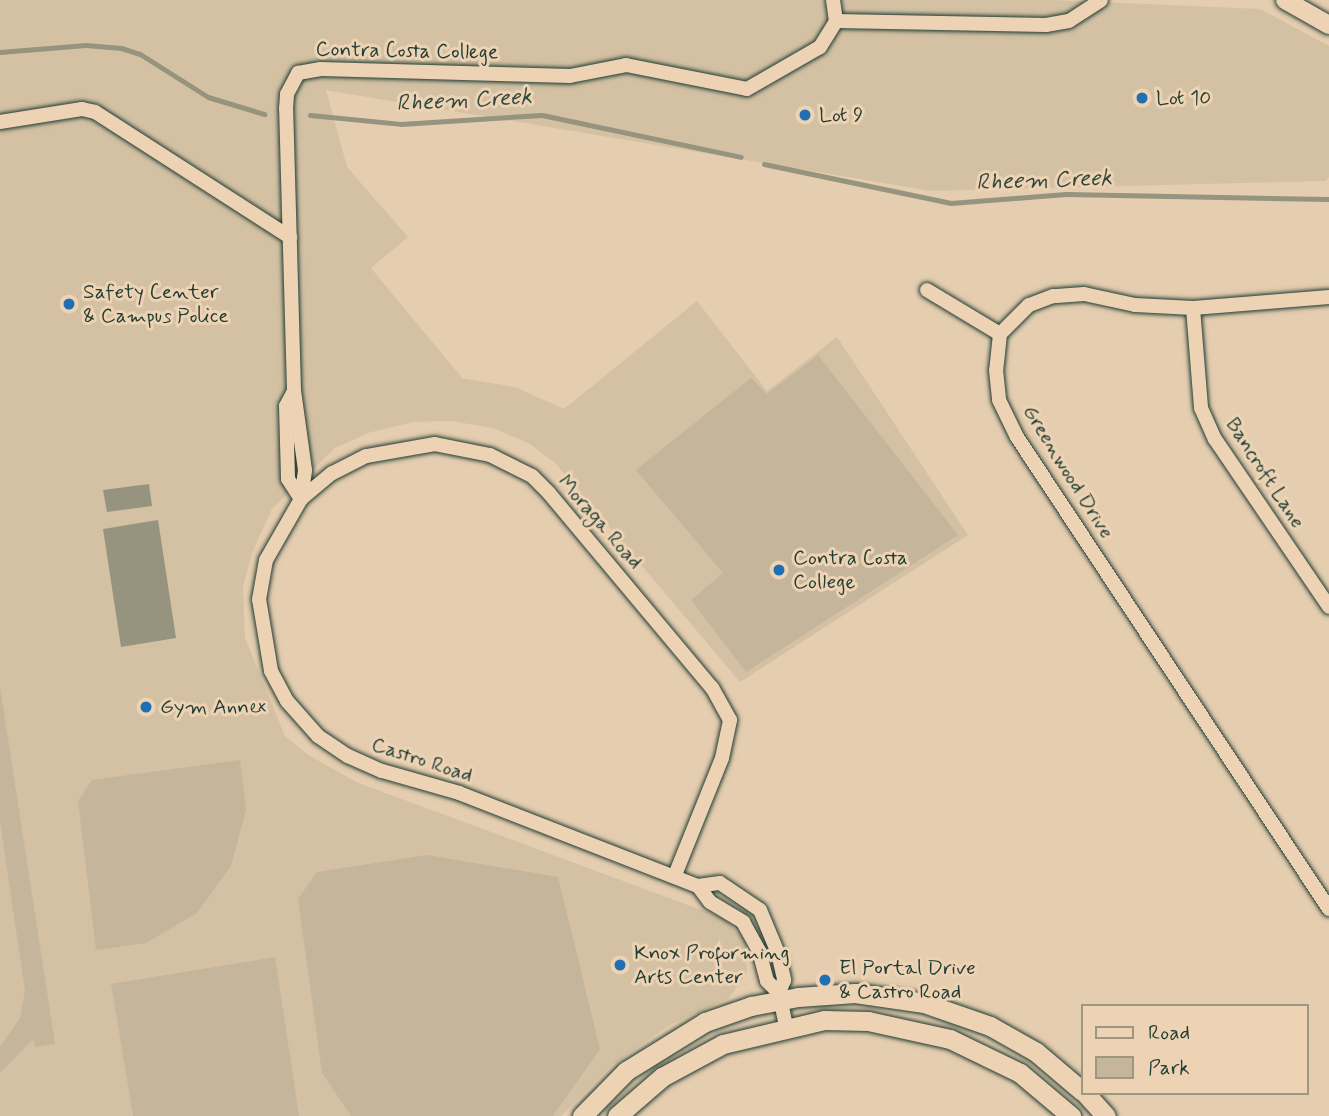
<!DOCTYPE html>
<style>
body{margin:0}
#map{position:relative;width:1329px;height:1116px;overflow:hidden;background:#e5cdaf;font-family:Mynerve,sans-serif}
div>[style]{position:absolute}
.built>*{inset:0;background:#d4c1a4}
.green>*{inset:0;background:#c4b59b}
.water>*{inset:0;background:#96937e}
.stream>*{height:5px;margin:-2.5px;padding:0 2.5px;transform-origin:2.5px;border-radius:2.5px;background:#96937e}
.roads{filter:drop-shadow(0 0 2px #1f3d34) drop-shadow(0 0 2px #1f3d34)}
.minor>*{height:14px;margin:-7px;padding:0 7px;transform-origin:7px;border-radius:7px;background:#edd3b4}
.tertiary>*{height:18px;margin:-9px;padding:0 9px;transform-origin:9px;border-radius:9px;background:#edd3b4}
.secondary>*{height:19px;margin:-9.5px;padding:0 9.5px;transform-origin:9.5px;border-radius:9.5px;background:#edd3b4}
.dots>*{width:19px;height:19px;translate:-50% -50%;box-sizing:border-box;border:4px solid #edd3b4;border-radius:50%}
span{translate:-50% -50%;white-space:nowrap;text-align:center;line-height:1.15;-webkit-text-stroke:6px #edd3b4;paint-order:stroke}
.street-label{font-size:21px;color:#1f3d34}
.poi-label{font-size:21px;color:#1f3d34}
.left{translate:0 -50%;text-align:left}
.water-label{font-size:23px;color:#314a3f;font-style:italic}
.legend{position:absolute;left:1081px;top:1004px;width:228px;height:91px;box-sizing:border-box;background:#edd3b4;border:2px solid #9b9781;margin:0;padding:9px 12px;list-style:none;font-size:21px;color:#1f3d34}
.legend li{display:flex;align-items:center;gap:14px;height:35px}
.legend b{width:35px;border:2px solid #9b9781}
</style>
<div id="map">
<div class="built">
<div style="clip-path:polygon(0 0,1052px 0,1260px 9px,1329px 46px,1329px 177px,1326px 181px,932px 191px,326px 90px,347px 167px,408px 237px,371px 268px,462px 378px,515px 387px,564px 409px,697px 301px,767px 391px,837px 337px,968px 535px,740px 682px,556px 464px,530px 444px,493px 428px,451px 421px,413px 422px,368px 433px,335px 448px,272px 509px,252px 553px,243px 587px,245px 638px,285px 736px,307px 754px,356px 782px,723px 918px,746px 941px,747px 973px,729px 998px,668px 1026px,611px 1066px,561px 1116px,0 1116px)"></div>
</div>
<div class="green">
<div style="clip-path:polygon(818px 355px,958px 535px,746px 672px,691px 600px,723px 573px,636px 470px,751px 378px,767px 394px)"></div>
<div style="clip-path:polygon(0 687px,55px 1044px,35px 1047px,33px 1039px,0 1073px,0 1047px,20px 1018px,25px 991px,0 822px)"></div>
<div style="clip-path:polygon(240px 760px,246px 810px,231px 866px,197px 913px,146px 943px,96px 950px,78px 801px,92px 780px)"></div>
<div style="clip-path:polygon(427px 855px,558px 877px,600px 1049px,553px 1116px,351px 1116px,322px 1073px,298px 899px,317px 872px)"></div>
<div style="clip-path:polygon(275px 957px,299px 1116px,133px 1116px,111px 984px)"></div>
</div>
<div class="water">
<div style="clip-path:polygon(149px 484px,152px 506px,107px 512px,103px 490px)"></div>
<div style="clip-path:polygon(158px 520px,176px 638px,121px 647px,103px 529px)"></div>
</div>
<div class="stream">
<div style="left:0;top:52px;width:86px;rotate:-4.7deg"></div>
<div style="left:86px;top:45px;width:35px;rotate:5deg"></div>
<div style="left:121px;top:48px;width:20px;rotate:18deg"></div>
<div style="left:140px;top:54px;width:80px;rotate:32.3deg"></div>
<div style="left:208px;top:97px;width:59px;rotate:16.9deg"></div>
<div style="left:310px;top:115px;width:91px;rotate:5.6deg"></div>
<div style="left:401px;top:124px;width:141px;rotate:-3.7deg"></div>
<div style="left:542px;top:115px;width:203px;rotate:11.9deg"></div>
<div style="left:764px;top:164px;width:191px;rotate:11.8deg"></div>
<div style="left:951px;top:203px;width:115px;rotate:-4.5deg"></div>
<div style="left:1066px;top:194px;width:263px;rotate:1.1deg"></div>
</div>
<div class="roads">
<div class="minor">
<div style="left:833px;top:0;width:21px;rotate:82deg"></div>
<div style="left:836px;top:21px;width:210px;rotate:1.1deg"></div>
<div style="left:1046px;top:25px;width:23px;rotate:-10deg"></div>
<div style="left:1069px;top:21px;width:38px;rotate:-33deg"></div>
<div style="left:0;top:122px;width:83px;rotate:-9deg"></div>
<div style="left:82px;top:109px;width:13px;rotate:13deg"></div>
<div style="left:95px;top:112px;width:232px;rotate:32.7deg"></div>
<div style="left:927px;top:290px;width:85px;rotate:31.1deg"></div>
<div style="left:1329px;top:297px;width:136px;rotate:175.4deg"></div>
<div style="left:1193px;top:308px;width:58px;rotate:-177deg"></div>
<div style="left:1135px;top:305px;width:52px;rotate:-167.8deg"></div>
<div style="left:1084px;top:294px;width:31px;rotate:176deg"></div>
<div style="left:1053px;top:296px;width:26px;rotate:159deg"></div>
<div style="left:1029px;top:305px;width:41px;rotate:135deg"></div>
<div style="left:1000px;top:334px;width:36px;rotate:96deg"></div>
<div style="left:996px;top:370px;width:30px;rotate:84deg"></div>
<div style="left:999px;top:400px;width:41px;rotate:64.1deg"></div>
<div style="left:1017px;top:437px;width:566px;rotate:56.53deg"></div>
<div style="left:1193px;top:308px;width:100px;rotate:85.4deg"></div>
<div style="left:1201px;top:408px;width:34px;rotate:66deg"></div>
<div style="left:1215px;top:439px;width:203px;rotate:55.8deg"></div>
<div style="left:294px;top:391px;width:17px;rotate:118deg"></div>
<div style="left:286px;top:406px;width:73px;rotate:88.4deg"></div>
<div style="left:288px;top:479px;width:24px;rotate:57deg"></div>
<div style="left:301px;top:499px;width:29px;rotate:-82deg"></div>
<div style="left:305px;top:470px;width:80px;rotate:-97.9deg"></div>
<div style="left:294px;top:391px;width:282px;rotate:-91.6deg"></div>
<div style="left:286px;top:109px;width:15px;rotate:-86deg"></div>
<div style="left:287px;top:94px;width:24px;rotate:-62deg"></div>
<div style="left:298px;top:73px;width:23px;rotate:-10deg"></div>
<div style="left:321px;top:69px;width:249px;rotate:1.6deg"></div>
<div style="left:570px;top:76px;width:57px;rotate:-11.1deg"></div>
<div style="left:626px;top:65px;width:123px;rotate:11.2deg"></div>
<div style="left:747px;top:89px;width:84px;rotate:-29.9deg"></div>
<div style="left:820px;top:47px;width:31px;rotate:-58deg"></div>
<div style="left:675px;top:875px;width:126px;rotate:-68.1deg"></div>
<div style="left:722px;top:758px;width:39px;rotate:-78deg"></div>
<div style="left:730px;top:720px;width:37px;rotate:-119deg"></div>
<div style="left:712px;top:688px;width:254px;rotate:-129.9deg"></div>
<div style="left:549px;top:493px;width:24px;rotate:-135deg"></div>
<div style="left:532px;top:476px;width:47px;rotate:-153.4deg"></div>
<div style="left:490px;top:455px;width:56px;rotate:-168.7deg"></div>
<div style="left:435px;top:444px;width:70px;rotate:170.1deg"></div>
<div style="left:366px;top:456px;width:38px;rotate:153deg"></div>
<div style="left:332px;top:473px;width:40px;rotate:140deg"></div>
<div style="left:301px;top:499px;width:70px;rotate:119.8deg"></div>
<div style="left:266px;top:560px;width:40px;rotate:100deg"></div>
<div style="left:259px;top:599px;width:73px;rotate:80.5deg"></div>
<div style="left:271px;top:671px;width:34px;rotate:62deg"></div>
<div style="left:287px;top:701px;width:47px;rotate:48.5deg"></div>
<div style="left:318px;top:736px;width:36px;rotate:34deg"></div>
<div style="left:348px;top:756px;width:37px;rotate:24deg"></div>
<div style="left:382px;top:771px;width:80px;rotate:15.9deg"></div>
<div style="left:459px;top:793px;width:256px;rotate:21.3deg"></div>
<div style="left:698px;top:886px;width:20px;rotate:53deg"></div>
<div style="left:710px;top:902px;width:39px;rotate:31deg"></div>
<div style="left:743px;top:922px;width:33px;rotate:61deg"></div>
<div style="left:759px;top:951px;width:31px;rotate:75deg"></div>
<div style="left:767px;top:981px;width:17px;rotate:45deg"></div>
<div style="left:698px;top:886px;width:22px;rotate:-8deg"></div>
<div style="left:720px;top:883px;width:48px;rotate:34deg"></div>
<div style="left:760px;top:910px;width:47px;rotate:67.3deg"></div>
<div style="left:778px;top:953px;width:28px;rotate:77deg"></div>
<div style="left:784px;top:980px;width:14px;rotate:111deg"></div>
<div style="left:779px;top:993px;width:34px;rotate:78deg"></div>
</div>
<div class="tertiary">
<div style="left:1285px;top:0;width:51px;rotate:29.6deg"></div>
</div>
<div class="secondary">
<div style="left:1085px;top:1093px;width:31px;rotate:48deg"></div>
<div style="left:582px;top:1116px;width:63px;rotate:-45.6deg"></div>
<div style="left:626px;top:1071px;width:93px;rotate:-31.8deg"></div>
<div style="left:705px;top:1022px;width:49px;rotate:-19.2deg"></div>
<div style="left:751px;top:1006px;width:48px;rotate:-10.8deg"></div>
<div style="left:798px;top:997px;width:57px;rotate:-4deg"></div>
<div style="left:855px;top:993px;width:70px;rotate:8.2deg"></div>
<div style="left:924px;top:1003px;width:70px;rotate:19.2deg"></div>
<div style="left:990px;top:1026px;width:53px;rotate:29.5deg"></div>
<div style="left:1036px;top:1052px;width:60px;rotate:40.3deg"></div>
<div style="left:617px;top:1116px;width:60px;rotate:-40.9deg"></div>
<div style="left:662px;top:1077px;width:69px;rotate:-28.4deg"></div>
<div style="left:723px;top:1044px;width:104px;rotate:-13.4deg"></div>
<div style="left:824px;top:1020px;width:44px;rotate:1.3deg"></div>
<div style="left:868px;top:1021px;width:84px;rotate:12.4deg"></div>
<div style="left:950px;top:1039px;width:78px;rotate:25.9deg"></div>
<div style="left:1020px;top:1073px;width:67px;rotate:40.1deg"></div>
</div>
</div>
<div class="dots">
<div style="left:1142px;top:98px;background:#1f6fb2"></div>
<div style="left:805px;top:115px;background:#1f6fb2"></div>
<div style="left:69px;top:304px;background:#1f6fb2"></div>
<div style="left:779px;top:570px;background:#1f6fb2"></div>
<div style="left:146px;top:707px;background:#1f6fb2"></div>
<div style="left:620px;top:965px;background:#1f6fb2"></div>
<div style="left:825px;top:980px;background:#1f6fb2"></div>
</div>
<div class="street-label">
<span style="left:407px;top:51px;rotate:1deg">Contra Costa College</span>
<span style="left:1068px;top:472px;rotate:58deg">Greenwood Drive</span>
<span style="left:1265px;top:473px;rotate:57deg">Bancroft Lane</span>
<span style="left:600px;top:522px;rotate:49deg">Moraga Road</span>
<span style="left:422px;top:760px;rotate:18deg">Castro Road</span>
</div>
<div class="poi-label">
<span class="left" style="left:1156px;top:98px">Lot 10</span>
<span class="left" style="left:819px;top:115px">Lot 9</span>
<span class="left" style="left:83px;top:304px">Safety Center<br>&amp; Campus Police</span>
<span class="left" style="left:793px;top:570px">Contra Costa<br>College</span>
<span class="left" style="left:160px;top:707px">Gym Annex</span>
<span class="left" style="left:634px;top:965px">Knox Proforming<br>Arts Center</span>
<span class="left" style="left:839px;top:980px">El Portal Drive<br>&amp; Castro Road</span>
</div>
<div class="water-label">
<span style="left:464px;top:101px;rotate:-3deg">Rheem Creek</span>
<span style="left:1044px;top:181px;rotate:-2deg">Rheem Creek</span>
</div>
<ul class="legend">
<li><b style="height:9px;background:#edd3b4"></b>Road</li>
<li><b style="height:19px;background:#c4b59b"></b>Park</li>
</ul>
</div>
